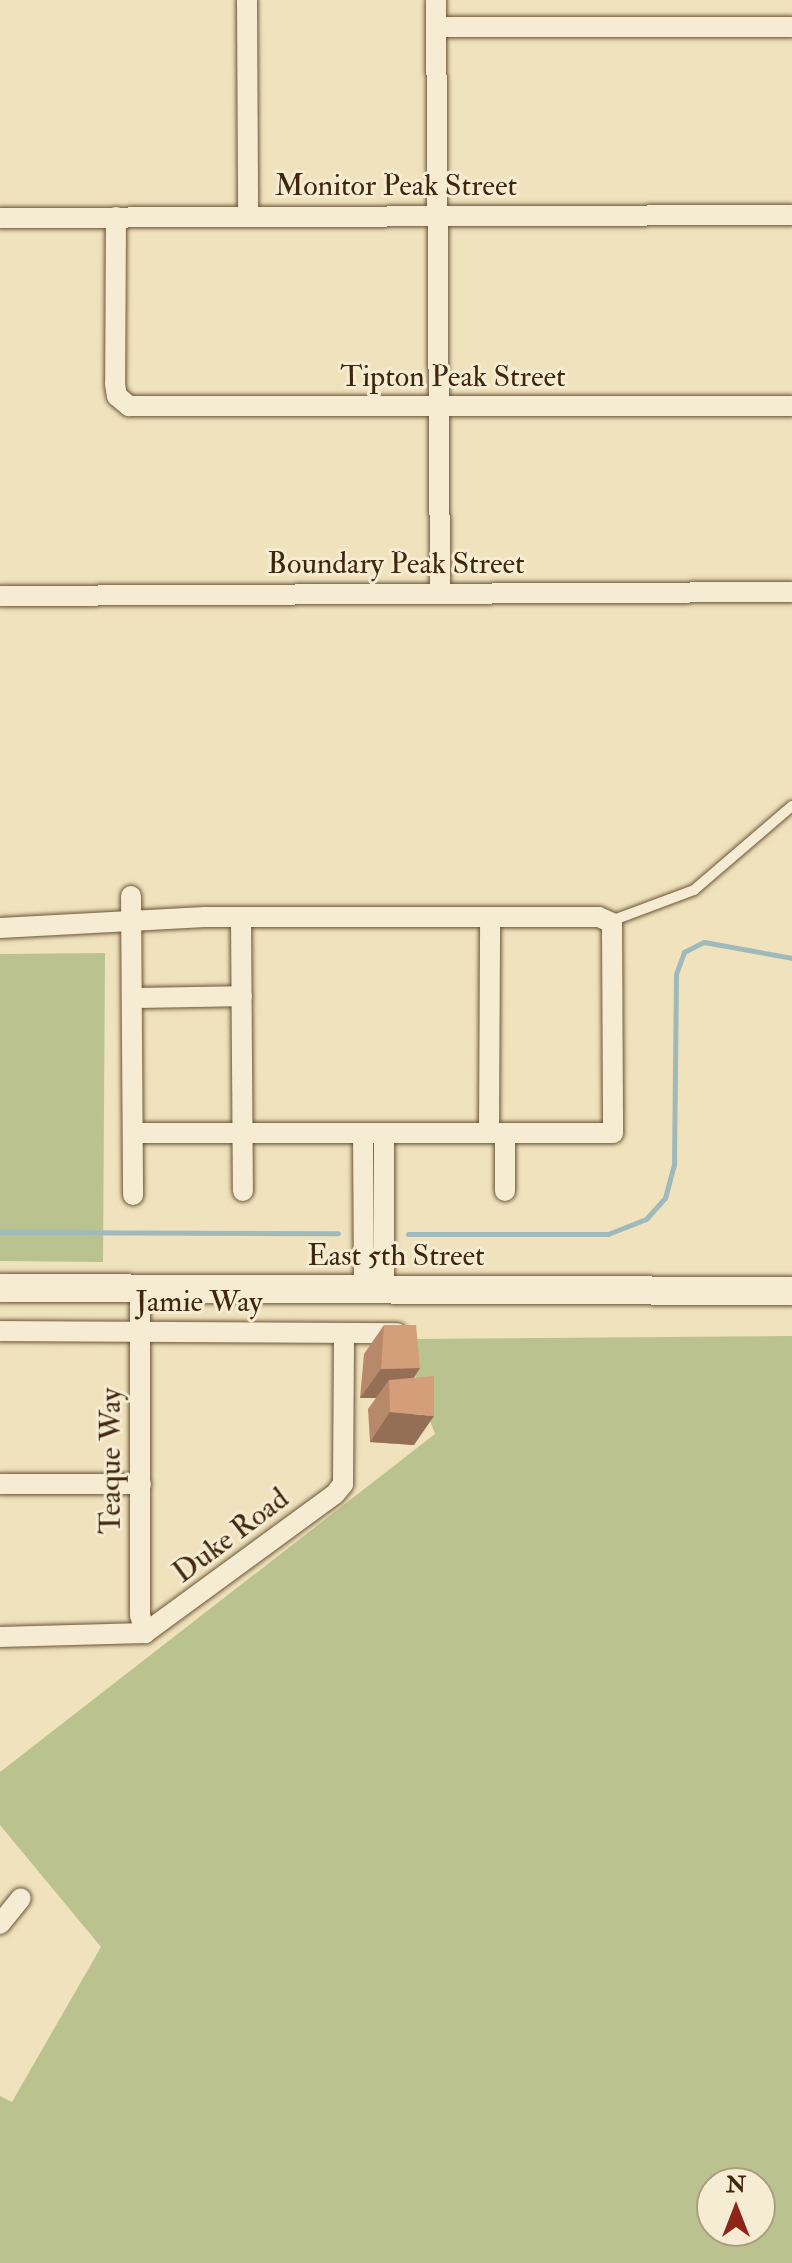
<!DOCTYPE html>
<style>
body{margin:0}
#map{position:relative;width:792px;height:2263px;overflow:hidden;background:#efe2bc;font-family:"IM FELL Double Pica",serif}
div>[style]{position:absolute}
.green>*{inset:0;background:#bac38f}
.stream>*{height:5px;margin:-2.5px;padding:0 2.5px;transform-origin:2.5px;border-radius:2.5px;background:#a0babc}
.roads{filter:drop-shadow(0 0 2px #6b5538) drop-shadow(0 0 2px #6b5538)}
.lane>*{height:10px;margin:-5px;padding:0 5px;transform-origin:5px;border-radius:5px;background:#f5ecd3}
.street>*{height:20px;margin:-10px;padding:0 10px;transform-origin:10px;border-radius:10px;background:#f5ecd3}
.secondary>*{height:28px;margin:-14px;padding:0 14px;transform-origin:14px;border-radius:14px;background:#f5ecd3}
.wall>*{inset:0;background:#b78869}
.shaded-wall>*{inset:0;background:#956f55}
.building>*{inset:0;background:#d59e7a}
span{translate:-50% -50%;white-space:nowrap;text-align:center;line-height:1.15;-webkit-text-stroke:6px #f5ecd3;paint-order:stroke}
.street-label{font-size:30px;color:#3f260c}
.north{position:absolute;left:696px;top:2167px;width:80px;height:80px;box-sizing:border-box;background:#f5ecd3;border:2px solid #ac9d83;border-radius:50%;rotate:0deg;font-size:22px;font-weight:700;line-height:32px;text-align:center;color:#3f260c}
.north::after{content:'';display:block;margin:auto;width:28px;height:36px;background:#8f2418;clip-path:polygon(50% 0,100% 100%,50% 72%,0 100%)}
</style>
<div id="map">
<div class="green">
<div style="clip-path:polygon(105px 953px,103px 1262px,0 1261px,0 954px)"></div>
<div style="clip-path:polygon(evenodd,792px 1336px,792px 2263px,0 2263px,0 2096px,12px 2102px,101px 1947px,0 1825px,0 1772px,435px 1434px,418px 1389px,408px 1339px,792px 1336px,712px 2183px,760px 2183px,760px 2231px,712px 2231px,712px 2183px)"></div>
</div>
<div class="stream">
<div style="left:0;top:1232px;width:338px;rotate:0.2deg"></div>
<div style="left:408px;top:1234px;width:200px"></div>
<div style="left:608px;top:1234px;width:41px;rotate:-21.5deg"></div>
<div style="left:646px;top:1219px;width:28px;rotate:-48deg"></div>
<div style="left:665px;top:1198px;width:34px;rotate:-75deg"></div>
<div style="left:674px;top:1165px;width:191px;rotate:-89.4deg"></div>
<div style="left:676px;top:974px;width:23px;rotate:-70deg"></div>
<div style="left:684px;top:952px;width:22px;rotate:-27deg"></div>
<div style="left:704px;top:942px;width:89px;rotate:10.3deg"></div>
</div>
<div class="roads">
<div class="lane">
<div style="left:611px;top:921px;width:89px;rotate:-20.5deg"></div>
<div style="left:694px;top:890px;width:129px;rotate:-40.6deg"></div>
</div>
<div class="street">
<div style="left:247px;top:0;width:217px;rotate:89.7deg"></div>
<div style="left:436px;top:0;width:594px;rotate:89.61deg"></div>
<div style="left:436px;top:27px;width:356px"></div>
<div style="left:116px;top:217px;width:167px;rotate:90.3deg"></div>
<div style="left:115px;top:384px;width:12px;rotate:81deg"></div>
<div style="left:117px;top:396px;width:16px;rotate:40deg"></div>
<div style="left:129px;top:406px;width:663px"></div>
<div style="left:0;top:218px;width:792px;rotate:-0.22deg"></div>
<div style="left:0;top:596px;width:792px;rotate:-0.29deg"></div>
<div style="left:131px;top:896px;width:299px;rotate:89.6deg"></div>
<div style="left:241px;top:917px;width:274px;rotate:89.6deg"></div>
<div style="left:0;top:928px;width:205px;rotate:-3.1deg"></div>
<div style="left:205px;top:917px;width:394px"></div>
<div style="left:599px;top:917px;width:14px;rotate:25deg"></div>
<div style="left:612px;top:923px;width:210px;rotate:89.7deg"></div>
<div style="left:613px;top:1133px;width:480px;rotate:180deg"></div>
<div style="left:132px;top:998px;width:110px;rotate:-1deg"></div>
<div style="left:363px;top:1133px;width:157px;rotate:89.6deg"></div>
<div style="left:384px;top:1133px;width:157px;rotate:90deg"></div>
<div style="left:489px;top:1133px;width:216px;rotate:-89.7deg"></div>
<div style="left:505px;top:1133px;width:58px;rotate:90deg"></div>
<div style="left:140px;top:1289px;width:326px;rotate:90deg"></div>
<div style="left:140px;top:1615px;width:19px;rotate:74deg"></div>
<div style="left:0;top:1331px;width:397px;rotate:0.3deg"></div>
<div style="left:0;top:1484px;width:141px"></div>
<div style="left:0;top:1637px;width:145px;rotate:-1.6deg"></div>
<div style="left:145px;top:1633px;width:235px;rotate:-36.2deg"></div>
<div style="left:335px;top:1494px;width:13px;rotate:-51deg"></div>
<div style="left:343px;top:1484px;width:151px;rotate:-89.6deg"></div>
<div style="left:0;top:1924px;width:33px;rotate:-51deg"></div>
</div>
<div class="secondary">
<div style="left:0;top:1288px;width:792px;rotate:0.22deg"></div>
</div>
</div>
<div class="wall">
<div style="clip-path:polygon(384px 1325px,420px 1368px,414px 1378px,414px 1445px,370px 1442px,368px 1409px,376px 1398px,360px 1398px,364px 1354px)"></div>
</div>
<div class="shaded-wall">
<div style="clip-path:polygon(420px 1368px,400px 1398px,389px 1380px,376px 1398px,360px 1398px,381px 1369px)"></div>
<div style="clip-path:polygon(390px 1412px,434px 1416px,414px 1445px,370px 1442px)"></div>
</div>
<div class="building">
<div style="clip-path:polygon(384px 1325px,416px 1325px,420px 1368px,381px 1369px)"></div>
<div style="clip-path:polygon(434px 1376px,434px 1416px,390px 1412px,389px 1380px)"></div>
</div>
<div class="street-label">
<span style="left:396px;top:186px">Monitor Peak Street</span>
<span style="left:453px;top:377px">Tipton Peak Street</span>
<span style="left:396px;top:564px">Boundary Peak Street</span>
<span style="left:396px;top:1256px">East 5th Street</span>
<span style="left:199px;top:1302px">Jamie Way</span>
<span style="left:111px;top:1461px;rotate:-90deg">Teaque Way</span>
<span style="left:231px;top:1536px;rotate:-37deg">Duke Road</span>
</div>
<div class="north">N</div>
</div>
